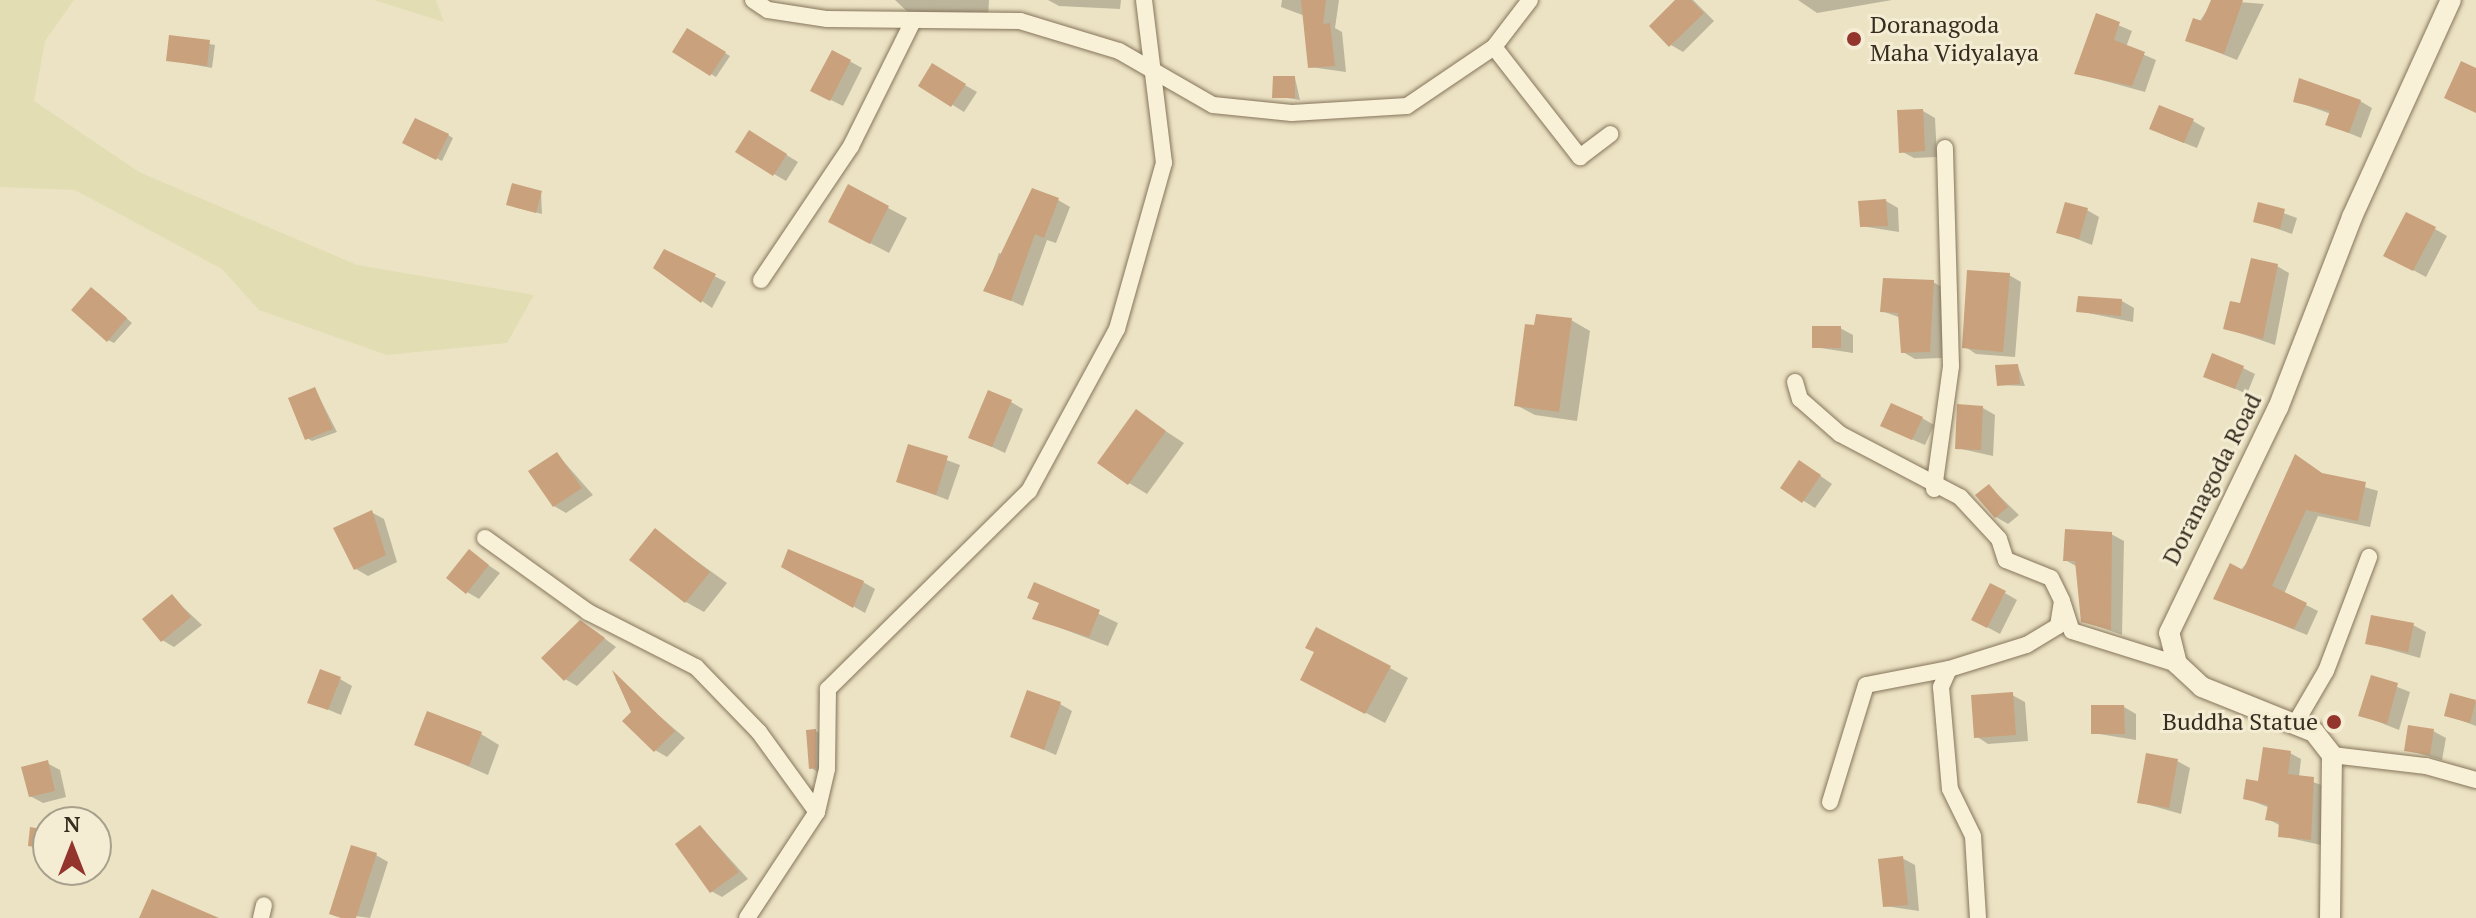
<!DOCTYPE html>
<style>
body{margin:0}
#map{position:relative;width:2476px;height:918px;overflow:hidden;background:#ece3c4;font-family:"PT Serif",serif}
div>[style]{position:absolute}
.farmland>*{inset:0;background:#e2ddb2}
.shadow>*{inset:0;background:#0003}
.building>*{inset:0;background:#c9a17c}
.roads{filter:drop-shadow(0 0 2px #86755b) drop-shadow(0 0 2px #86755b)}
.minor>*{height:16px;margin:-8px;padding:0 8px;transform-origin:8px;border-radius:8px;background:#f8f0d7}
.tertiary>*{height:20px;margin:-10px;padding:0 10px;transform-origin:10px;border-radius:10px;background:#f8f0d7}
.dots>*{width:22px;height:22px;translate:-50% -50%;box-sizing:border-box;border:4px solid #f4edd4;border-radius:50%}
span{translate:-50% -50%;white-space:nowrap;text-align:center;line-height:1.15;-webkit-text-stroke:6px #f4edd4;paint-order:stroke}
.poi-label{font-size:24px;color:#372c1f}
.left{translate:0 -50%;text-align:left}
.right{translate:-100% -50%;text-align:right}
.street-label{font-size:24px;color:#372c1f}
.north{position:absolute;left:32px;top:806px;width:80px;height:80px;box-sizing:border-box;background:#f4edd4;border:2px solid #a8a08c;border-radius:50%;rotate:0deg;font-size:22px;font-weight:700;line-height:32px;text-align:center;color:#372c1f}
.north::after{content:'';display:block;margin:auto;width:28px;height:36px;background:#93342d;clip-path:polygon(50% 0,100% 100%,50% 72%,0 100%)}
</style>
<div id="map">
<div class="farmland">
<div style="clip-path:polygon(0 0,74px 0,45px 41px,34px 101px,139px 172px,357px 265px,534px 295px,507px 343px,387px 355px,259px 310px,222px 269px,75px 190px,0 187px)"></div>
<div style="clip-path:polygon(374px 0,436px 0,444px 22px)"></div>
</div>
<div class="shadow">
<div style="clip-path:polygon(895px 0,989px 0,988px 19px,914px 18px)"></div>
<div style="clip-path:polygon(1048px 0,1121px 0,1120px 9px,1059px 6px)"></div>
<div style="clip-path:polygon(1282px 0,1339px 0,1335px 28px,1342px 32px,1346px 72px,1310px 67px,1305px 16px,1281px 7px)"></div>
<div style="clip-path:polygon(1678px 0,1693px 0,1714px 21px,1683px 52px,1671px 45px)"></div>
<div style="clip-path:polygon(1892px 0,1817px 13px,1798px 0)"></div>
<div style="clip-path:polygon(2214px 0,2264px 4px,2237px 60px,2187px 40px)"></div>
<div style="clip-path:polygon(2097px 16px,2132px 31px,2126px 47px,2156px 60px,2145px 92px,2076px 73px)"></div>
<div style="clip-path:polygon(688px 30px,730px 56px,716px 77px,675px 52px)"></div>
<div style="clip-path:polygon(171px 37px,215px 45px,212px 68px,168px 60px)"></div>
<div style="clip-path:polygon(833px 52px,862px 68px,843px 106px,825px 97px)"></div>
<div style="clip-path:polygon(932px 66px,977px 92px,964px 112px,920px 85px)"></div>
<div style="clip-path:polygon(1295px 78px,1300px 100px,1274px 96px)"></div>
<div style="clip-path:polygon(2295px 101px,2360px 101px,2372px 108px,2361px 138px,2327px 124px,2331px 114px)"></div>
<div style="clip-path:polygon(1923px 111px,1935px 118px,1937px 157px,1914px 158px,1901px 151px)"></div>
<div style="clip-path:polygon(2193px 121px,2205px 128px,2197px 148px,2164px 135px)"></div>
<div style="clip-path:polygon(448px 135px,453px 138px,442px 161px,405px 142px)"></div>
<div style="clip-path:polygon(762px 140px,798px 162px,786px 181px,774px 174px)"></div>
<div style="clip-path:polygon(849px 187px,907px 218px,889px 253px,849px 232px)"></div>
<div style="clip-path:polygon(541px 193px,542px 214px,514px 207px)"></div>
<div style="clip-path:polygon(1058px 200px,1070px 207px,1056px 243px,1047px 240px,1023px 306px,986px 290px,999px 253px,1008px 256px)"></div>
<div style="clip-path:polygon(1886px 201px,1898px 208px,1899px 232px,1861px 226px)"></div>
<div style="clip-path:polygon(2259px 204px,2297px 218px,2292px 234px,2255px 221px)"></div>
<div style="clip-path:polygon(2087px 210px,2099px 217px,2092px 245px,2059px 232px)"></div>
<div style="clip-path:polygon(2435px 229px,2447px 236px,2426px 277px,2398px 262px)"></div>
<div style="clip-path:polygon(665px 251px,726px 282px,712px 308px,655px 268px)"></div>
<div style="clip-path:polygon(2277px 266px,2289px 273px,2275px 345px,2225px 328px)"></div>
<div style="clip-path:polygon(2009px 275px,2021px 282px,2015px 357px,1976px 354px,1964px 346px)"></div>
<div style="clip-path:polygon(1933px 282px,1945px 289px,1942px 358px,1915px 359px,1903px 352px,1901px 318px,1882px 311px)"></div>
<div style="clip-path:polygon(97px 292px,132px 323px,114px 343px,108px 340px)"></div>
<div style="clip-path:polygon(2122px 301px,2134px 308px,2133px 322px,2078px 311px)"></div>
<div style="clip-path:polygon(1571px 320px,1590px 331px,1577px 421px,1535px 415px,1516px 405px)"></div>
<div style="clip-path:polygon(1840px 328px,1853px 335px,1853px 353px,1814px 347px)"></div>
<div style="clip-path:polygon(2018px 366px,2025px 386px,1999px 385px)"></div>
<div style="clip-path:polygon(2243px 368px,2255px 374px,2247px 394px,2206px 376px)"></div>
<div style="clip-path:polygon(315px 389px,337px 432px,312px 441px,307px 438px)"></div>
<div style="clip-path:polygon(1011px 402px,1023px 409px,1005px 453px,971px 437px)"></div>
<div style="clip-path:polygon(1983px 408px,1995px 415px,1993px 456px,1957px 448px)"></div>
<div style="clip-path:polygon(1136px 412px,1184px 443px,1147px 494px,1129px 483px)"></div>
<div style="clip-path:polygon(1922px 418px,1934px 425px,1925px 445px,1895px 432px)"></div>
<div style="clip-path:polygon(909px 446px,960px 465px,948px 500px,898px 481px)"></div>
<div style="clip-path:polygon(557px 454px,593px 495px,566px 513px,554px 506px)"></div>
<div style="clip-path:polygon(1812px 470px,1832px 484px,1815px 508px,1783px 488px)"></div>
<div style="clip-path:polygon(2324px 475px,2378px 491px,2370px 527px,2318px 516px,2284px 594px,2318px 611px,2307px 635px,2216px 598px)"></div>
<div style="clip-path:polygon(1989px 486px,2019px 515px,2008px 524px,1996px 517px)"></div>
<div style="clip-path:polygon(371px 512px,384px 519px,397px 562px,368px 576px,356px 569px)"></div>
<div style="clip-path:polygon(655px 531px,727px 583px,704px 612px,686px 602px)"></div>
<div style="clip-path:polygon(2111px 534px,2124px 541px,2122px 635px,2083px 621px,2078px 567px,2065px 560px)"></div>
<div style="clip-path:polygon(469px 552px,500px 573px,479px 599px,467px 592px)"></div>
<div style="clip-path:polygon(783px 566px,863px 582px,875px 589px,865px 613px)"></div>
<div style="clip-path:polygon(1035px 584px,1118px 623px,1108px 646px,1034px 618px,1041px 604px)"></div>
<div style="clip-path:polygon(2005px 593px,2017px 600px,2000px 634px,1985px 626px)"></div>
<div style="clip-path:polygon(172px 597px,202px 625px,174px 647px,162px 640px)"></div>
<div style="clip-path:polygon(2413px 625px,2426px 632px,2420px 658px,2367px 643px)"></div>
<div style="clip-path:polygon(592px 629px,616px 647px,577px 686px,565px 679px)"></div>
<div style="clip-path:polygon(1390px 668px,1408px 678px,1385px 723px,1321px 689px)"></div>
<div style="clip-path:polygon(2372px 677px,2410px 692px,2399px 730px,2361px 715px)"></div>
<div style="clip-path:polygon(615px 678px,685px 738px,667px 757px,655px 750px)"></div>
<div style="clip-path:polygon(340px 679px,352px 686px,341px 715px,310px 702px)"></div>
<div style="clip-path:polygon(2012px 695px,2025px 702px,2028px 741px,1988px 744px,1976px 736px)"></div>
<div style="clip-path:polygon(2451px 696px,2476px 702px,2476px 726px,2446px 715px)"></div>
<div style="clip-path:polygon(1060px 704px,1072px 711px,1056px 755px,1012px 736px)"></div>
<div style="clip-path:polygon(2124px 707px,2136px 714px,2136px 740px,2093px 733px)"></div>
<div style="clip-path:polygon(816px 731px,828px 738px,823px 775px,811px 768px,808px 732px)"></div>
<div style="clip-path:polygon(2433px 731px,2446px 738px,2442px 760px,2406px 750px)"></div>
<div style="clip-path:polygon(481px 734px,499px 745px,488px 775px,416px 744px)"></div>
<div style="clip-path:polygon(2290px 753px,2301px 759px,2299px 777px,2324px 786px,2321px 845px,2280px 836px,2281px 826px,2268px 819px,2270px 808px,2245px 798px)"></div>
<div style="clip-path:polygon(2177px 761px,2190px 768px,2181px 814px,2139px 802px)"></div>
<div style="clip-path:polygon(47px 763px,60px 770px,66px 797px,43px 803px,30px 796px)"></div>
<div style="clip-path:polygon(701px 827px,748px 879px,722px 897px,711px 891px)"></div>
<div style="clip-path:polygon(376px 855px,388px 862px,370px 918px,332px 913px)"></div>
<div style="clip-path:polygon(1902px 858px,1915px 865px,1919px 911px,1885px 906px)"></div>
</div>
<div class="building">
<div style="clip-path:polygon(1301px 0,1326px 0,1323px 24px,1330px 23px,1335px 66px,1308px 68px)"></div>
<div style="clip-path:polygon(1675px 0,1691px 0,1704px 13px,1669px 47px,1649px 26px)"></div>
<div style="clip-path:polygon(2211px 0,2243px 0,2224px 54px,2185px 41px,2193px 18px,2202px 21px)"></div>
<div style="clip-path:polygon(2096px 13px,2120px 22px,2114px 40px,2145px 52px,2132px 86px,2074px 74px)"></div>
<div style="clip-path:polygon(687px 28px,726px 52px,710px 76px,672px 52px)"></div>
<div style="clip-path:polygon(169px 35px,210px 40px,207px 66px,166px 61px)"></div>
<div style="clip-path:polygon(832px 50px,851px 60px,830px 101px,810px 91px)"></div>
<div style="clip-path:polygon(2461px 61px,2476px 68px,2476px 113px,2444px 98px)"></div>
<div style="clip-path:polygon(932px 63px,966px 84px,951px 107px,918px 86px)"></div>
<div style="clip-path:polygon(1273px 76px,1295px 76px,1295px 98px,1272px 98px)"></div>
<div style="clip-path:polygon(2299px 78px,2361px 100px,2349px 133px,2325px 125px,2330px 111px,2293px 102px)"></div>
<div style="clip-path:polygon(2159px 105px,2194px 119px,2184px 143px,2149px 129px)"></div>
<div style="clip-path:polygon(1923px 109px,1925px 151px,1899px 153px,1897px 110px)"></div>
<div style="clip-path:polygon(415px 118px,449px 134px,436px 160px,402px 143px)"></div>
<div style="clip-path:polygon(749px 130px,787px 154px,773px 176px,735px 152px)"></div>
<div style="clip-path:polygon(512px 183px,542px 191px,536px 213px,506px 205px)"></div>
<div style="clip-path:polygon(848px 184px,889px 206px,870px 244px,828px 222px)"></div>
<div style="clip-path:polygon(1032px 188px,1059px 198px,1044px 238px,1035px 234px,1011px 301px,983px 291px)"></div>
<div style="clip-path:polygon(1886px 199px,1888px 226px,1860px 227px,1858px 201px)"></div>
<div style="clip-path:polygon(2065px 202px,2088px 208px,2079px 239px,2056px 233px)"></div>
<div style="clip-path:polygon(2258px 202px,2285px 209px,2280px 229px,2253px 222px)"></div>
<div style="clip-path:polygon(2406px 212px,2436px 227px,2413px 271px,2383px 256px)"></div>
<div style="clip-path:polygon(664px 249px,716px 274px,701px 303px,653px 268px)"></div>
<div style="clip-path:polygon(2251px 258px,2278px 264px,2263px 339px,2223px 329px,2230px 301px,2240px 303px)"></div>
<div style="clip-path:polygon(1967px 270px,2010px 273px,2003px 352px,1962px 348px)"></div>
<div style="clip-path:polygon(1883px 278px,1934px 280px,1930px 352px,1901px 353px,1898px 313px,1880px 312px)"></div>
<div style="clip-path:polygon(91px 287px,127px 318px,107px 342px,71px 310px)"></div>
<div style="clip-path:polygon(2078px 296px,2122px 299px,2121px 316px,2076px 312px)"></div>
<div style="clip-path:polygon(1536px 314px,1572px 318px,1559px 412px,1514px 406px,1525px 324px,1534px 325px)"></div>
<div style="clip-path:polygon(1812px 326px,1841px 326px,1841px 348px,1812px 348px)"></div>
<div style="clip-path:polygon(2212px 353px,2244px 366px,2235px 389px,2203px 377px)"></div>
<div style="clip-path:polygon(2018px 364px,2020px 384px,1997px 386px,1995px 365px)"></div>
<div style="clip-path:polygon(315px 387px,333px 429px,305px 440px,288px 398px)"></div>
<div style="clip-path:polygon(988px 390px,1012px 400px,992px 447px,968px 438px)"></div>
<div style="clip-path:polygon(1891px 403px,1923px 417px,1912px 440px,1880px 426px)"></div>
<div style="clip-path:polygon(1957px 404px,1983px 406px,1981px 450px,1955px 449px)"></div>
<div style="clip-path:polygon(1136px 409px,1166px 431px,1128px 485px,1097px 463px)"></div>
<div style="clip-path:polygon(908px 444px,948px 456px,936px 495px,896px 482px)"></div>
<div style="clip-path:polygon(557px 452px,582px 488px,553px 507px,528px 471px)"></div>
<div style="clip-path:polygon(2295px 454px,2322px 473px,2366px 482px,2358px 521px,2306px 510px,2272px 586px,2307px 603px,2294px 629px,2213px 599px,2230px 563px,2243px 570px)"></div>
<div style="clip-path:polygon(1799px 460px,1821px 475px,1802px 503px,1780px 488px)"></div>
<div style="clip-path:polygon(1989px 484px,2008px 507px,1995px 518px,1975px 495px)"></div>
<div style="clip-path:polygon(372px 510px,386px 555px,354px 570px,333px 528px)"></div>
<div style="clip-path:polygon(655px 528px,710px 572px,685px 603px,629px 560px)"></div>
<div style="clip-path:polygon(2065px 529px,2112px 532px,2111px 630px,2081px 622px,2075px 561px,2063px 561px)"></div>
<div style="clip-path:polygon(469px 549px,489px 565px,466px 594px,446px 578px)"></div>
<div style="clip-path:polygon(788px 549px,864px 581px,853px 608px,781px 567px)"></div>
<div style="clip-path:polygon(1034px 582px,1100px 610px,1089px 637px,1032px 619px,1039px 603px,1027px 598px)"></div>
<div style="clip-path:polygon(1990px 583px,2006px 591px,1987px 628px,1971px 620px)"></div>
<div style="clip-path:polygon(172px 594px,191px 617px,161px 642px,142px 619px)"></div>
<div style="clip-path:polygon(2371px 615px,2414px 623px,2408px 652px,2365px 644px)"></div>
<div style="clip-path:polygon(580px 620px,605px 638px,564px 681px,541px 658px)"></div>
<div style="clip-path:polygon(1316px 627px,1391px 666px,1365px 714px,1300px 680px,1314px 652px,1305px 648px)"></div>
<div style="clip-path:polygon(320px 669px,341px 677px,328px 710px,307px 703px)"></div>
<div style="clip-path:polygon(612px 670px,675px 731px,654px 752px,622px 721px,631px 712px)"></div>
<div style="clip-path:polygon(2371px 675px,2398px 683px,2387px 724px,2358px 716px)"></div>
<div style="clip-path:polygon(1027px 690px,1061px 702px,1044px 750px,1010px 737px)"></div>
<div style="clip-path:polygon(2013px 692px,2016px 735px,1974px 738px,1971px 695px)"></div>
<div style="clip-path:polygon(2450px 693px,2476px 700px,2470px 723px,2444px 716px)"></div>
<div style="clip-path:polygon(2091px 705px,2124px 705px,2125px 734px,2091px 734px)"></div>
<div style="clip-path:polygon(427px 711px,482px 732px,469px 766px,414px 745px)"></div>
<div style="clip-path:polygon(2408px 725px,2434px 729px,2430px 755px,2404px 751px)"></div>
<div style="clip-path:polygon(816px 729px,816px 768px,809px 769px,806px 730px)"></div>
<div style="clip-path:polygon(2263px 747px,2291px 751px,2288px 774px,2314px 777px,2311px 840px,2278px 837px,2279px 822px,2265px 820px,2268px 805px,2243px 799px,2246px 779px,2258px 781px)"></div>
<div style="clip-path:polygon(2146px 753px,2178px 759px,2169px 808px,2137px 803px)"></div>
<div style="clip-path:polygon(48px 760px,55px 791px,29px 797px,21px 767px)"></div>
<div style="clip-path:polygon(700px 825px,739px 872px,710px 893px,675px 844px)"></div>
<div style="clip-path:polygon(30px 827px,48px 830px,48px 849px,28px 846px)"></div>
<div style="clip-path:polygon(351px 845px,377px 853px,356px 918px,341px 918px,329px 914px)"></div>
<div style="clip-path:polygon(1903px 856px,1908px 905px,1883px 907px,1878px 859px)"></div>
<div style="clip-path:polygon(152px 889px,219px 918px,139px 918px)"></div>
</div>
<div class="roads">
<div class="minor">
<div style="left:753px;top:0;width:18px;rotate:34deg"></div>
<div style="left:768px;top:10px;width:60px;rotate:8.7deg"></div>
<div style="left:827px;top:19px;width:193px;rotate:0.6deg"></div>
<div style="left:1020px;top:21px;width:103px;rotate:16.9deg"></div>
<div style="left:1119px;top:51px;width:108px;rotate:29.9deg"></div>
<div style="left:1213px;top:105px;width:79px;rotate:5.8deg"></div>
<div style="left:1292px;top:113px;width:115px;rotate:-3.5deg"></div>
<div style="left:1407px;top:106px;width:105px;rotate:-34.1deg"></div>
<div style="left:1494px;top:47px;width:59px;rotate:-52.5deg"></div>
<div style="left:1494px;top:47px;width:140px;rotate:52deg"></div>
<div style="left:1580px;top:157px;width:38px;rotate:-37deg"></div>
<div style="left:761px;top:280px;width:161px;rotate:-56.1deg"></div>
<div style="left:851px;top:146px;width:140px;rotate:-63.6deg"></div>
<div style="left:1795px;top:382px;width:18px;rotate:74deg"></div>
<div style="left:1800px;top:399px;width:53px;rotate:41.2deg"></div>
<div style="left:1840px;top:434px;width:136px;rotate:27.7deg"></div>
<div style="left:1960px;top:497px;width:57px;rotate:47.1deg"></div>
<div style="left:1999px;top:539px;width:22px;rotate:72deg"></div>
<div style="left:2006px;top:560px;width:48px;rotate:21.8deg"></div>
<div style="left:2051px;top:578px;width:25px;rotate:64deg"></div>
<div style="left:2062px;top:601px;width:25px;rotate:99deg"></div>
<div style="left:2058px;top:626px;width:37px;rotate:149deg"></div>
<div style="left:2026px;top:645px;width:81px;rotate:162.7deg"></div>
<div style="left:1949px;top:669px;width:20px;rotate:114deg"></div>
<div style="left:1941px;top:687px;width:102px;rotate:85deg"></div>
<div style="left:1950px;top:789px;width:52px;rotate:63.9deg"></div>
<div style="left:1973px;top:836px;width:82px;rotate:86.5deg"></div>
<div style="left:1934px;top:489px;width:124px;rotate:-82.1deg"></div>
<div style="left:1951px;top:366px;width:218px;rotate:-91.6deg"></div>
<div style="left:485px;top:538px;width:127px;rotate:35.7deg"></div>
<div style="left:588px;top:612px;width:121px;rotate:27deg"></div>
<div style="left:696px;top:667px;width:91px;rotate:45.9deg"></div>
<div style="left:759px;top:732px;width:99px;rotate:54.1deg"></div>
<div style="left:2063px;top:604px;width:28px;rotate:72deg"></div>
<div style="left:2072px;top:631px;width:110px;rotate:17.4deg"></div>
<div style="left:2295px;top:724px;width:61px;rotate:-59.7deg"></div>
<div style="left:2326px;top:671px;width:122px;rotate:-69.3deg"></div>
<div style="left:2332px;top:755px;width:95px;rotate:6.7deg"></div>
<div style="left:2426px;top:766px;width:52px;rotate:15.6deg"></div>
<div style="left:1830px;top:802px;width:122px;rotate:-72.9deg"></div>
<div style="left:1866px;top:685px;width:85px;rotate:-10.9deg"></div>
<div style="left:261px;top:918px;width:13px;rotate:-77deg"></div>
<div style="left:747px;top:918px;width:127px;rotate:-56.6deg"></div>
<div style="left:817px;top:812px;width:44px;rotate:-76.9deg"></div>
<div style="left:827px;top:769px;width:80px;rotate:-89.3deg"></div>
<div style="left:828px;top:689px;width:282px;rotate:-44.6deg"></div>
<div style="left:1029px;top:491px;width:184px;rotate:-61.5deg"></div>
<div style="left:1117px;top:329px;width:173px;rotate:-74.2deg"></div>
<div style="left:1164px;top:163px;width:164px;rotate:-97deg"></div>
</div>
<div class="tertiary">
<div style="left:2330px;top:918px;width:163px;rotate:-89.3deg"></div>
<div style="left:2332px;top:755px;width:29px;rotate:-128deg"></div>
<div style="left:2314px;top:732px;width:121px;rotate:-158.1deg"></div>
<div style="left:2202px;top:687px;width:34px;rotate:-137deg"></div>
<div style="left:2177px;top:664px;width:32px;rotate:-104deg"></div>
<div style="left:2169px;top:633px;width:250px;rotate:-64.2deg"></div>
<div style="left:2278px;top:408px;width:205px;rotate:-68.8deg"></div>
<div style="left:2352px;top:217px;width:239px;rotate:-65.5deg"></div>
</div>
</div>
<div class="dots">
<div style="left:1854px;top:39px;background:#93342d"></div>
<div style="left:2334px;top:722px;background:#93342d"></div>
</div>
<div class="poi-label">
<span class="left" style="left:1870px;top:39px">Doranagoda<br>Maha Vidyalaya</span>
<span class="right" style="left:2318px;top:722px">Buddha Statue</span>
</div>
<div class="street-label">
<span style="left:2212px;top:479px;rotate:-63deg">Doranagoda Road</span>
</div>
<div class="north">N</div>
</div>
